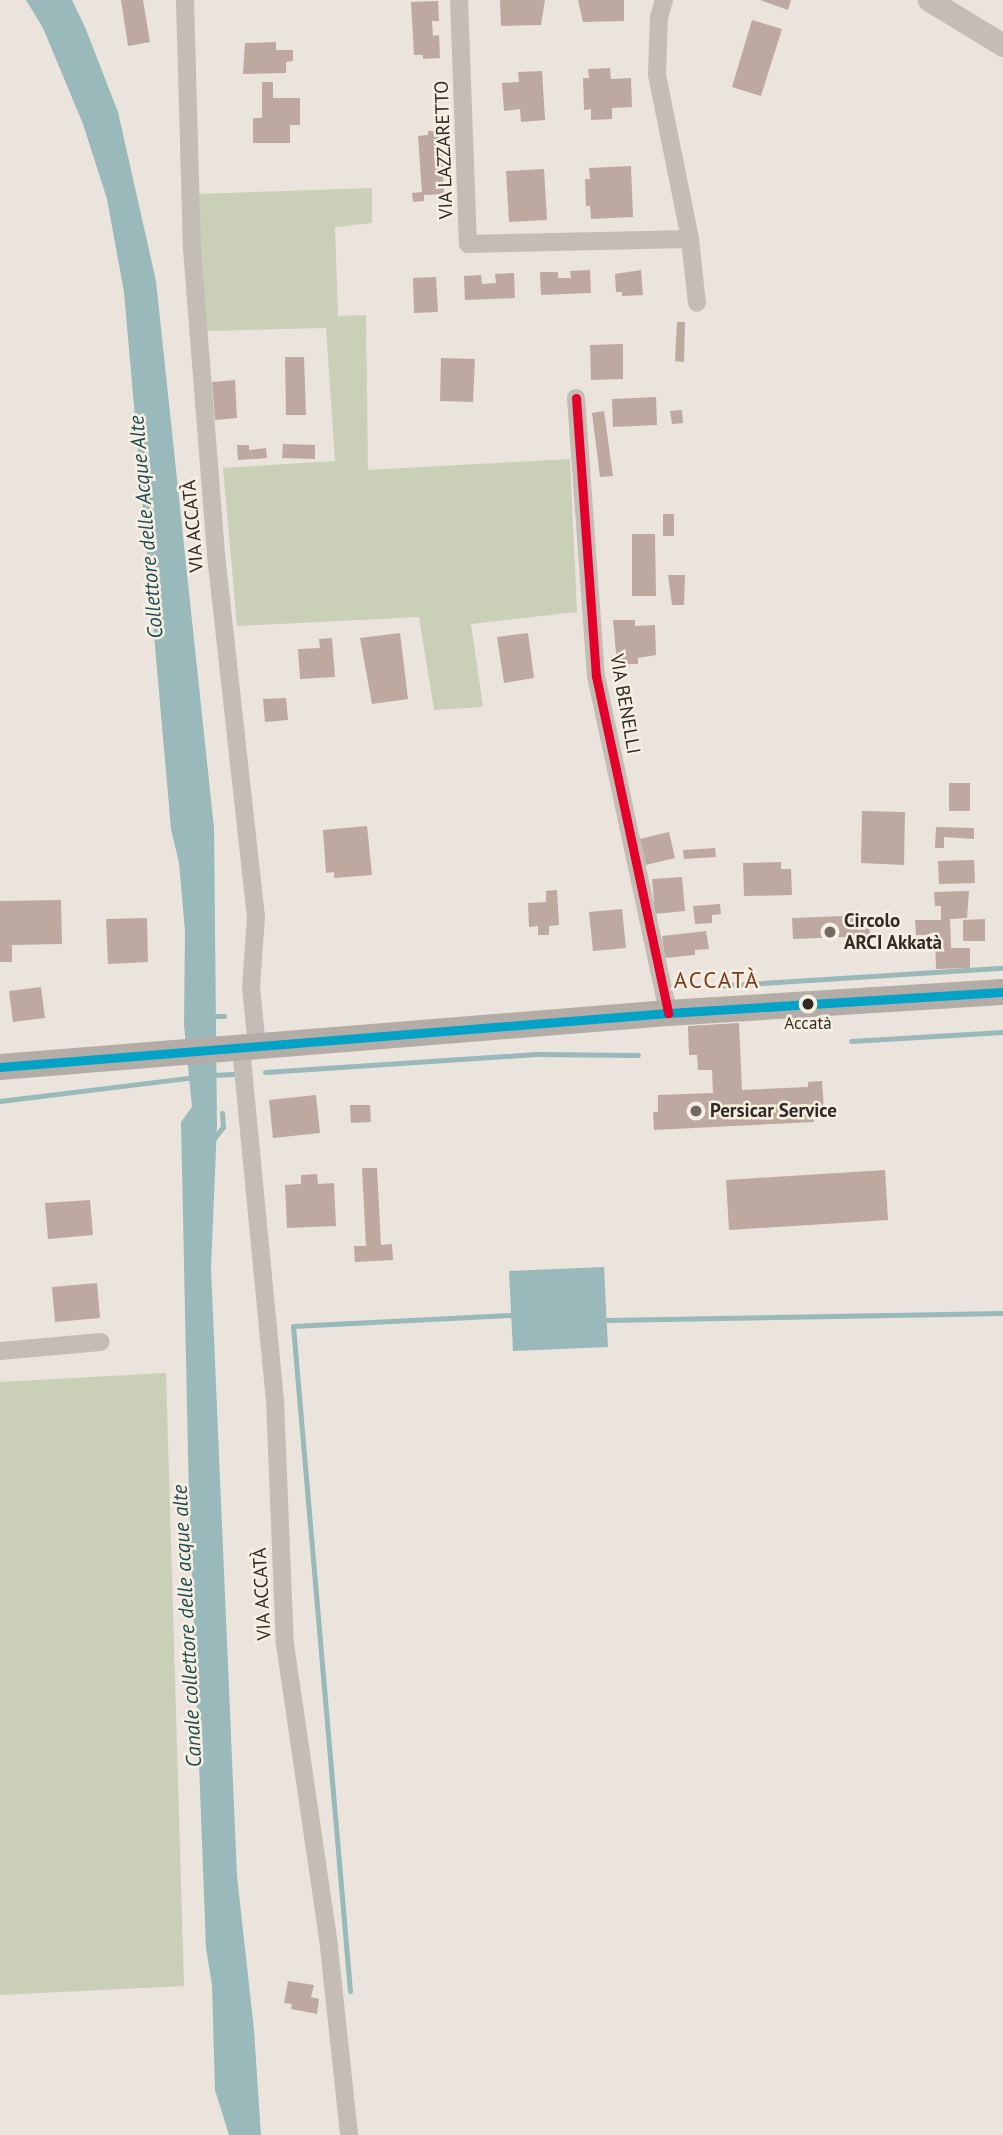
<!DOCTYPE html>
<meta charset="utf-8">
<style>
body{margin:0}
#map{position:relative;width:1003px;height:2135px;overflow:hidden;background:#eae4dd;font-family:"PT Sans",sans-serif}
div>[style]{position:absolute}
.green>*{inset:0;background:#cacfb7}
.water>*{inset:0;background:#9ab9ba}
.stream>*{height:5px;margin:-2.5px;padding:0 2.5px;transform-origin:2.5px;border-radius:2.5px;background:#9ab9ba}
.building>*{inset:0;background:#bda99f}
.minor>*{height:18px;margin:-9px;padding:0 9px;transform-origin:9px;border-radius:9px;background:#c3bdb6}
.tertiary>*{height:23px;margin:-11.5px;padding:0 11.5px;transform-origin:11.5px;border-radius:11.5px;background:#c3bdb6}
.secondary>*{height:26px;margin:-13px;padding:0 13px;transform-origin:13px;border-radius:13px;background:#b4ada7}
.bus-1>*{height:9px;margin:-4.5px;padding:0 4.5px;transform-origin:4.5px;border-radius:4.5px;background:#02a3c6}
.bus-2>*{height:9px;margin:-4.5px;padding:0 4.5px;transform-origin:4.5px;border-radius:4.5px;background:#e4002b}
.dots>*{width:19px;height:19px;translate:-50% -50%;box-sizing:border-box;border:4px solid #f8efe3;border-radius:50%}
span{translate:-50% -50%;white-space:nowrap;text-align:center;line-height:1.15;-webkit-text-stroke:5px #f8efe3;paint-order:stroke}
.bus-label{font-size:17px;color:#322a25}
.street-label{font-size:19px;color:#322a25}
.poi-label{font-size:19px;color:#322a25;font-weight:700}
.left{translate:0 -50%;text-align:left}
.water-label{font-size:21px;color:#1d4c52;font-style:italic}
.quarter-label{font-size:23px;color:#7e3c21;letter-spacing:2px}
</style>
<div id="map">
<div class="green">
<div style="clip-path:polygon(372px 188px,372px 223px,335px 227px,338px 316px,366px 315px,368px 470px,570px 459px,577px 612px,471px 624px,483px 707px,434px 710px,419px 617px,237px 626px,223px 468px,335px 461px,326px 328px,206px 331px,197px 194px)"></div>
<div style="clip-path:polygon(166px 1373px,184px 1986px,0 1995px,0 1382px)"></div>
</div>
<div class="water">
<div style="clip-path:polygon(26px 0,72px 0,85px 27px,118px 112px,156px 281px,214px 828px,217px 1125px,211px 1268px,237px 1876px,254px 2030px,261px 2135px,229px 2135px,215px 2090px,212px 1985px,206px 1948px,189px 1500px,181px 1122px,192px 1107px,184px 1025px,185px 931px,179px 863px,171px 829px,124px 292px,107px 199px,83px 124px,43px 28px)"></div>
<div style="clip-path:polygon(604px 1267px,608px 1347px,513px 1351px,509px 1271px)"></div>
</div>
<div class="stream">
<div style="left:714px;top:986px;width:290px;rotate:-3.6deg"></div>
<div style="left:210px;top:1016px;width:14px"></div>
<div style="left:851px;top:1041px;width:152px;rotate:-3.4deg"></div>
<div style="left:265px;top:1072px;width:272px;rotate:-3.8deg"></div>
<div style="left:536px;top:1054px;width:102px;rotate:0.6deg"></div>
<div style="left:212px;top:1075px;width:21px;rotate:-3deg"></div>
<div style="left:0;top:1101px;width:196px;rotate:-7deg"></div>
<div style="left:212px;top:1141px;width:18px;rotate:-52deg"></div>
<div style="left:223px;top:1127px;width:14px;rotate:-94deg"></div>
<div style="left:607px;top:1320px;width:396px;rotate:-1deg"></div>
<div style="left:350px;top:1991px;width:667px;rotate:-94.9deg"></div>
<div style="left:293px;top:1326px;width:218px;rotate:-2.9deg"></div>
</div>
<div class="building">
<div style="clip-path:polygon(121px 0,143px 0,150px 42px,128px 46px)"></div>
<div style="clip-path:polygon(500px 0,545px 0,541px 25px,501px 26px)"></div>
<div style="clip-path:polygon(578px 0,624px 0,624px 21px,583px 22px)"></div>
<div style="clip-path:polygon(760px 0,791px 0,788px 10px)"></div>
<div style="clip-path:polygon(438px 1px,439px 21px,432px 21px,433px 36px,439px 35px,440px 58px,423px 59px,423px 55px,414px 55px,411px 2px)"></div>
<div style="clip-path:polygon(752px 20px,782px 29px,761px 96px,732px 87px)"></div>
<div style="clip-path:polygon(276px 42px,276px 50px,293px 50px,293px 61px,286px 62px,286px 73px,243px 74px,245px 43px)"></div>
<div style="clip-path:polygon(610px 68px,611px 79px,631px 78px,632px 107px,612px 108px,612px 119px,591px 120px,591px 109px,584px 110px,583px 78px,589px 78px,588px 69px)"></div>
<div style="clip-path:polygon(542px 71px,545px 120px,521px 122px,520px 109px,504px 111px,502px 83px,519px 82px,518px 72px)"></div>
<div style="clip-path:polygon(262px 82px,273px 82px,273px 98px,300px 98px,300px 125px,290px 125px,290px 143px,253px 143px,253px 118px,262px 118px)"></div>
<div style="clip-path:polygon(428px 131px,441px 131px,444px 194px,424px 195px,424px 201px,413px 202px,412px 193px,422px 192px,418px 136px,428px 135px)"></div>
<div style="clip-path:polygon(631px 166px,633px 217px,591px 219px,590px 206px,586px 206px,585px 179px,590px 179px,589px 168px)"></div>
<div style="clip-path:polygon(544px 169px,547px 220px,509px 222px,506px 171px)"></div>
<div style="clip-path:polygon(590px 270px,591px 293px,541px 295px,540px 272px,558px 272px,558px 278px,571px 278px,570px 271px)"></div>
<div style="clip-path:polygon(641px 270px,643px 295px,622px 296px,622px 292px,616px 292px,615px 274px)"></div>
<div style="clip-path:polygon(514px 273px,515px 298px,465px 300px,464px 276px,481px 275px,482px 284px,496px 283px,495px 274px)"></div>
<div style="clip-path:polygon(436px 277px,438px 312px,414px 313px,413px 278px)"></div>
<div style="clip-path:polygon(677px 322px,685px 322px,684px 362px,675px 361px)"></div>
<div style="clip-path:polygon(623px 344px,623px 379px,591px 380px,590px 345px)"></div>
<div style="clip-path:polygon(285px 357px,304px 357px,306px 415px,286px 415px)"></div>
<div style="clip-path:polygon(441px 358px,475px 359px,473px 402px,440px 401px)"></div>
<div style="clip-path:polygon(235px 380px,237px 418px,215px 420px,212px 382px)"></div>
<div style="clip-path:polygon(656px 397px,657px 425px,613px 427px,612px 399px)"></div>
<div style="clip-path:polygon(682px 410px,683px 423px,672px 424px,670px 411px)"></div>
<div style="clip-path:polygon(604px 411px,613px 476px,600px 477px,592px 413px)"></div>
<div style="clip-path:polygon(283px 444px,315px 445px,315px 459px,282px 458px)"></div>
<div style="clip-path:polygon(237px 445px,249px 445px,249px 450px,266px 448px,267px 458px,238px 460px)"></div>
<div style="clip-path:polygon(663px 514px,674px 514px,674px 536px,663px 536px)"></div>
<div style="clip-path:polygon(632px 534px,655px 534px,656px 596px,632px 596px)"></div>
<div style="clip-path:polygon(668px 575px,685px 575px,684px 605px,672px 605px)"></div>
<div style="clip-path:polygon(613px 620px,635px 620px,635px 626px,655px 625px,656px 655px,638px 658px,638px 664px,617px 664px)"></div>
<div style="clip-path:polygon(400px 633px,408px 699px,372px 704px,360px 638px)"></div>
<div style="clip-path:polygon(528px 633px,534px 678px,504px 683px,497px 637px)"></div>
<div style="clip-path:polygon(332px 638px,335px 677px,300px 679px,298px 649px,320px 648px,319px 639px)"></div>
<div style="clip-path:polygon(286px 698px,288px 720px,265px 722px,263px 699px)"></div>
<div style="clip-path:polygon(949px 783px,970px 783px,970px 811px,949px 811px)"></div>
<div style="clip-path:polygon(862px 811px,905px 812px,904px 865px,861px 863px)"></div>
<div style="clip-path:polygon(367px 826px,372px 875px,334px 878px,334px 872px,326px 873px,323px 830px)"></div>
<div style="clip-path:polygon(936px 827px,974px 828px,974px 839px,944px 837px,944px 848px,935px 848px)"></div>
<div style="clip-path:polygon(669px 832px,675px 858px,646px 865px,640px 839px)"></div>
<div style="clip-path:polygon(715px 848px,716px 857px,684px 859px,683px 850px)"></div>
<div style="clip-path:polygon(974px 860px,975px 883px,939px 884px,938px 861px)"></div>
<div style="clip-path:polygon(781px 862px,781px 869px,791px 869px,792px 895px,744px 896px,743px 863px)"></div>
<div style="clip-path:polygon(682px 877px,685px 911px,655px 914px,652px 879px)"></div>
<div style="clip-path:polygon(557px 890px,559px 925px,549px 926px,549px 935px,538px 935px,538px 926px,529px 927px,528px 903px,546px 902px,546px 891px)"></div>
<div style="clip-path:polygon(969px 891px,967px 918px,950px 919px,951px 948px,970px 948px,970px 968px,936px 969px,935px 935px,916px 935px,915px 920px,941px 920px,941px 906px,935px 906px,934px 892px)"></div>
<div style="clip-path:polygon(61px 900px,62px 944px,12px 945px,12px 962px,0 962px,0 901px)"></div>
<div style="clip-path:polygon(720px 904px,721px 914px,712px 915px,712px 923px,695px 924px,693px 906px)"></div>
<div style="clip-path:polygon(622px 909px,626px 948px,593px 951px,589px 912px)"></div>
<div style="clip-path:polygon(869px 915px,870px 936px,793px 939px,792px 918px)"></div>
<div style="clip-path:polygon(147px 918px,148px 962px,108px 964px,106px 919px)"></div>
<div style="clip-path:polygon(985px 919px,985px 941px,963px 941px,963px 920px)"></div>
<div style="clip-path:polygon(706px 931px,709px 949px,695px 950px,695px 955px,665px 958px,662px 936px)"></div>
<div style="clip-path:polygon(41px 987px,45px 1018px,13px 1022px,9px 991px)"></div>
<div style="clip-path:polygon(739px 1023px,742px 1090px,808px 1087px,808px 1082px,822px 1081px,824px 1111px,813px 1111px,814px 1122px,654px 1130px,653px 1112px,658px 1112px,658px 1095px,713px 1093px,712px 1070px,698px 1070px,697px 1055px,689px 1055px,688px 1026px)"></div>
<div style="clip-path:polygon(316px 1095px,320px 1133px,273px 1138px,269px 1100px)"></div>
<div style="clip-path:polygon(350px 1105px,370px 1105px,371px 1122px,351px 1123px)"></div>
<div style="clip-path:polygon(362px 1168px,377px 1168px,381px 1245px,392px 1244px,393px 1260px,355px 1262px,354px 1246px,366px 1246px)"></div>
<div style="clip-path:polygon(885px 1170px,888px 1220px,729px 1230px,726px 1180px)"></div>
<div style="clip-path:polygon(317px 1174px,318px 1184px,334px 1183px,336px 1226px,287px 1228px,285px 1185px,301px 1184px,301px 1175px)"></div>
<div style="clip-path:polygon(90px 1200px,93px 1235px,48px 1239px,45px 1203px)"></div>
<div style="clip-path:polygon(97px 1283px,100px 1318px,55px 1322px,52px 1287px)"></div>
<div style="clip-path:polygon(288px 1981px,314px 1985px,311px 1997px,319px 1999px,317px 2014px,291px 2009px,292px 2004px,284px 2003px)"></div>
</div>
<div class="minor">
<div style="left:185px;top:0;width:249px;rotate:88.4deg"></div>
<div style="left:192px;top:249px;width:316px;rotate:85.5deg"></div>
<div style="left:217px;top:564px;width:355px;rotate:83.7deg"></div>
<div style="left:256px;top:917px;width:70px;rotate:94.1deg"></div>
<div style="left:251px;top:987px;width:60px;rotate:84.3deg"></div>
<div style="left:459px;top:0;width:244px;rotate:87.9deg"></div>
<div style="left:468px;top:244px;width:222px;rotate:-1.3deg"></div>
<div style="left:664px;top:0;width:18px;rotate:106deg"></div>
<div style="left:659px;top:17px;width:58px;rotate:92deg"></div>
<div style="left:657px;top:75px;width:167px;rotate:78.6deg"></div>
<div style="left:690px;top:239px;width:64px;rotate:83.8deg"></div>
<div style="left:576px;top:398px;width:279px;rotate:85.9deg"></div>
<div style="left:596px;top:676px;width:345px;rotate:77.9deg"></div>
<div style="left:241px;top:1048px;width:354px;rotate:84.5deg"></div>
<div style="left:275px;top:1400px;width:244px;rotate:87.7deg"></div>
<div style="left:285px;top:1644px;width:306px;rotate:81.7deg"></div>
<div style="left:329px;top:1947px;width:189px;rotate:83.9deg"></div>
<div style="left:0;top:1351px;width:101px;rotate:-5.1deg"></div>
</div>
<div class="tertiary">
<div style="left:929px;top:0;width:87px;rotate:31.3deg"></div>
</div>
<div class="secondary">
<div style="left:0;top:1067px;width:670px;rotate:-4.62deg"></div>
<div style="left:668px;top:1013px;width:336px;rotate:-3.6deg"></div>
</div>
<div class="bus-1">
<div style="left:0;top:1067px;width:670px;rotate:-4.62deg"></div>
<div style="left:668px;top:1013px;width:336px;rotate:-3.6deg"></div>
</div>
<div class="bus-2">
<div style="left:576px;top:398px;width:279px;rotate:85.9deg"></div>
<div style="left:596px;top:676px;width:345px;rotate:77.9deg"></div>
</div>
<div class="dots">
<div style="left:830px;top:932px;background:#726b65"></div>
<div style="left:808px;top:1004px;background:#322a25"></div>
<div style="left:696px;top:1111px;background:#726b65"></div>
</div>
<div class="bus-label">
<span style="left:808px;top:1024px">Accatà</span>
</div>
<div class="street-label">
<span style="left:444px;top:150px;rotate:-92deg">VIA LAZZARETTO</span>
<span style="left:193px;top:526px;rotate:-95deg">VIA ACCATÀ</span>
<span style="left:625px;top:704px;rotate:80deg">VIA BENELLI</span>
<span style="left:262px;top:1594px;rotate:-93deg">VIA ACCATÀ</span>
</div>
<div class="poi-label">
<span class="left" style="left:844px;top:932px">Circolo<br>ARCI Akkatà</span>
<span class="left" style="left:710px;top:1111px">Persicar Service</span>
</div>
<div class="water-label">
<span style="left:146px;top:527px;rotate:-95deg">Collettore delle Acque Alte</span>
<span style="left:187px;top:1626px;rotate:-93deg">Canale collettore delle acque alte</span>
</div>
<div class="quarter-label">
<span style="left:717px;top:980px">ACCATÀ</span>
</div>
</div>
